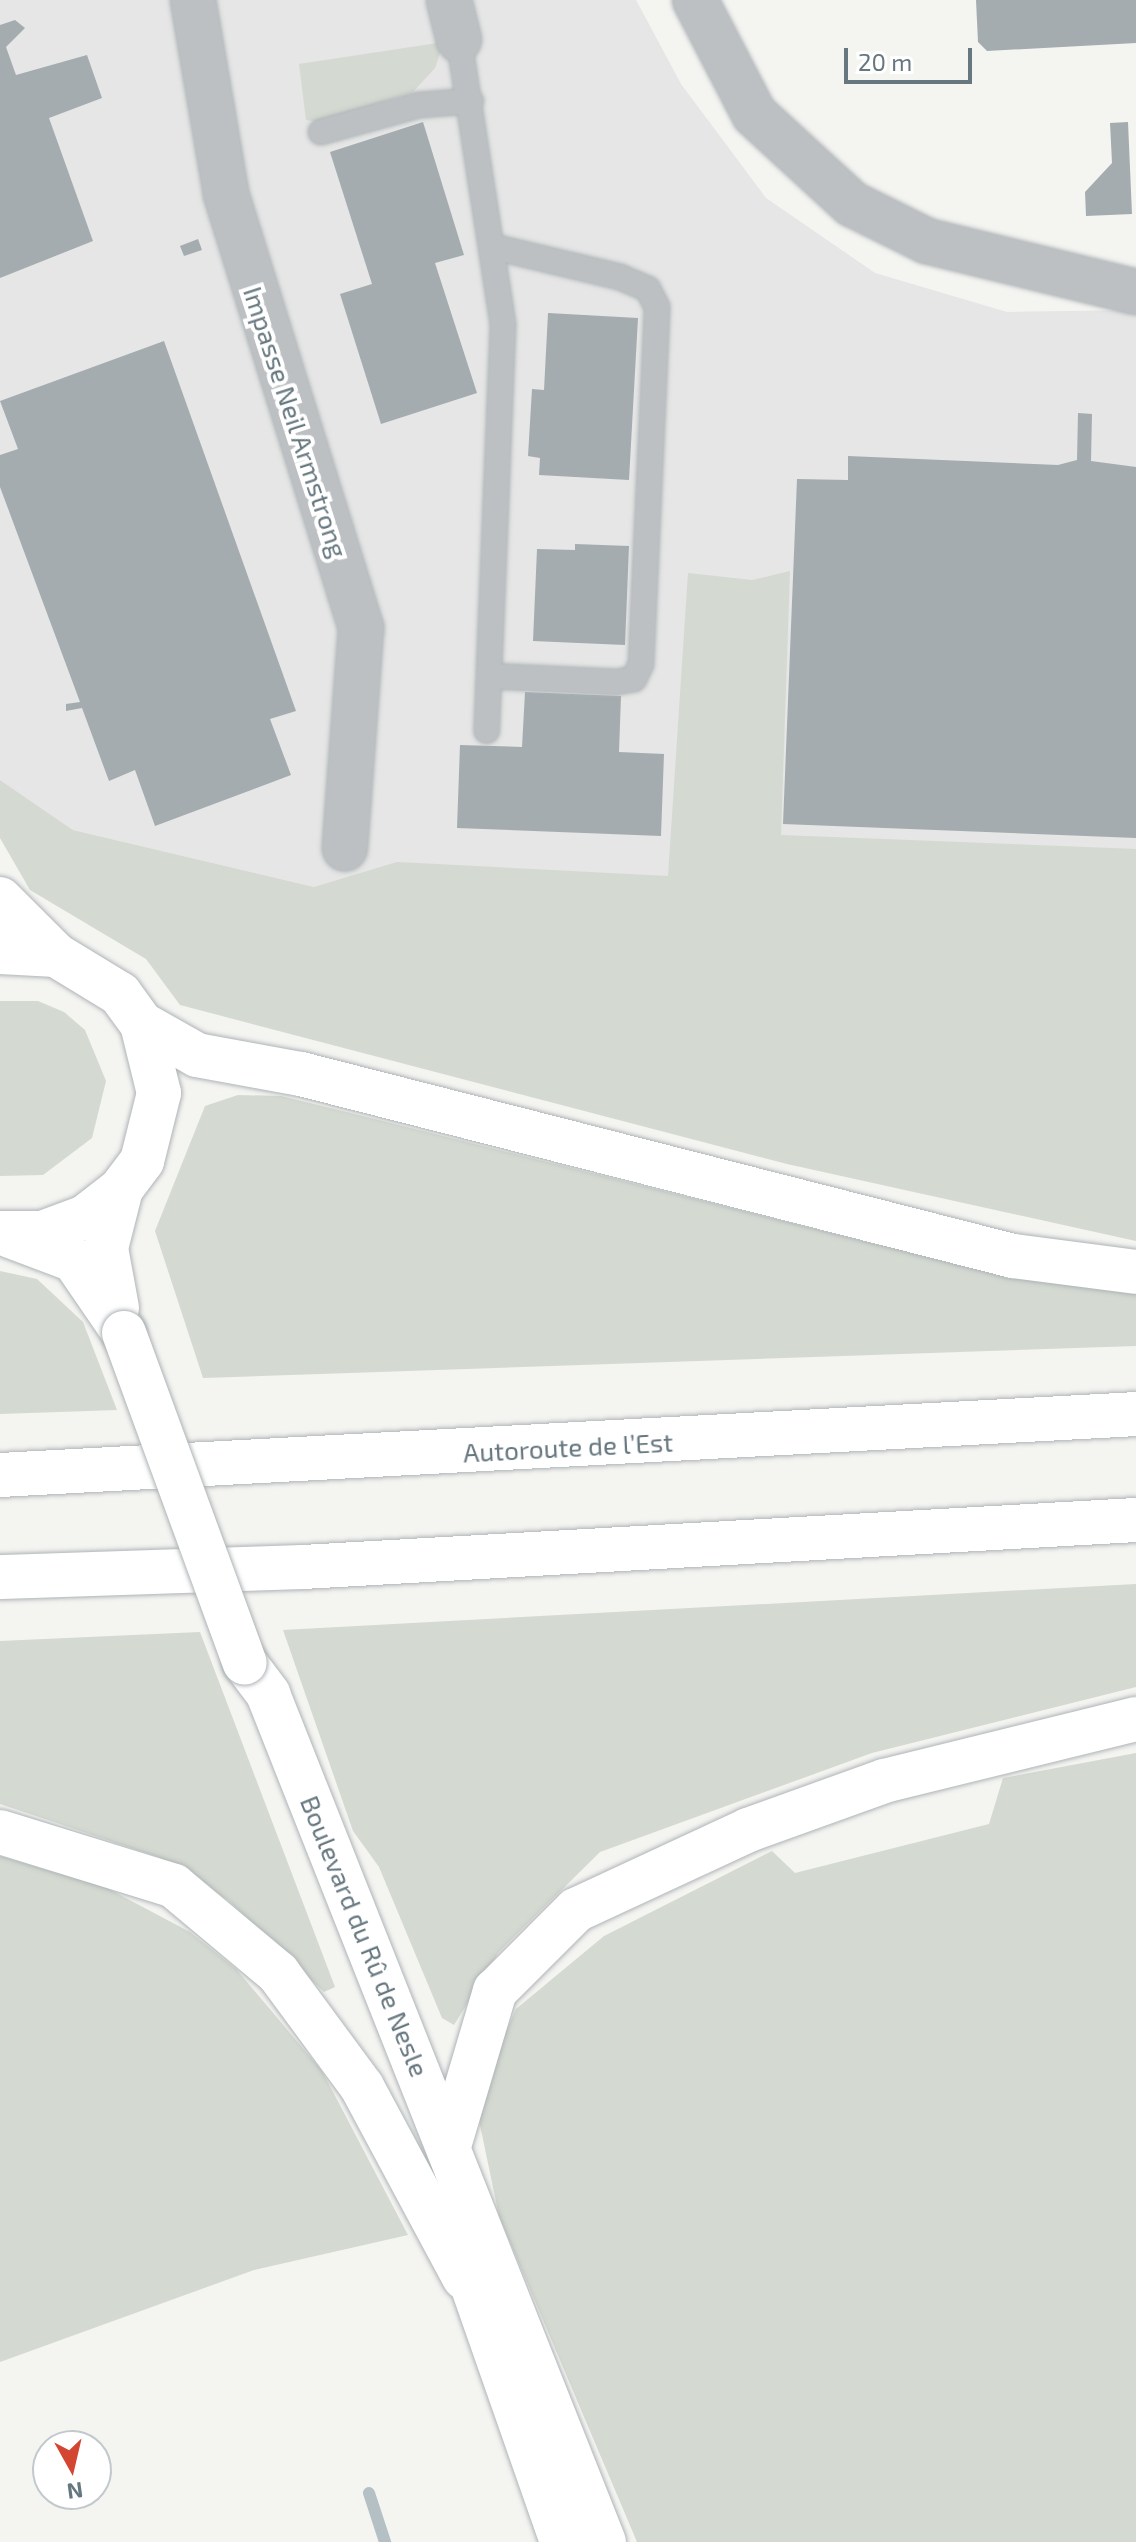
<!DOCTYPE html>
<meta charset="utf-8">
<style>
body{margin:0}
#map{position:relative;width:1136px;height:2542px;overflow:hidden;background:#f4f4f1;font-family:"Exo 2",sans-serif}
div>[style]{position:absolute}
.built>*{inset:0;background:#e5e6e5}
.green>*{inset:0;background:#d4d9d1}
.stream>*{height:12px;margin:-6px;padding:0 6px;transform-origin:6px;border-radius:6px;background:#b4c0c3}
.building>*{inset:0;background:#a4acb0}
.roads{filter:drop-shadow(0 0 2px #aeb4b7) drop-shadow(0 0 2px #aeb4b7)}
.lane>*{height:24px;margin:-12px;padding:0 12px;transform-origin:12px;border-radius:12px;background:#bcc0c3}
.street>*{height:44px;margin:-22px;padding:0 22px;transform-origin:22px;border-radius:22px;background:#bcc0c3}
.secondary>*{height:44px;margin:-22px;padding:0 22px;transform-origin:22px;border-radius:22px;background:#fff}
.primary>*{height:44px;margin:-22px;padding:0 22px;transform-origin:22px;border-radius:22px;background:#fff}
.highway>*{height:44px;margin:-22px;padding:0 22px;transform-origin:22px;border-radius:22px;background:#fff}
.bridges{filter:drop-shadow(0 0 2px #adb3b5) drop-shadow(0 0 2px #adb3b5)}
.primary-bridge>*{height:44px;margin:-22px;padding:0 22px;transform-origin:22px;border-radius:22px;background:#fff}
span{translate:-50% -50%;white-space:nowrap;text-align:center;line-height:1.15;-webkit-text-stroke:8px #fff;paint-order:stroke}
.street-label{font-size:26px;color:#66777f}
.north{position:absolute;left:32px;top:2430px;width:80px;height:80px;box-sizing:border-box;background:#fff;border:2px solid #c2c9cc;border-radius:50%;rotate:172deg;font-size:22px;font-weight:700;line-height:32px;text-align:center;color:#66777f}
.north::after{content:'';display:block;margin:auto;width:28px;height:36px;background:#d34732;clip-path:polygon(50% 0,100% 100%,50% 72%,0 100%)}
.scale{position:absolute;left:844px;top:48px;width:128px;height:36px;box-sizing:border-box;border:4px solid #66777f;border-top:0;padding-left:10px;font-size:24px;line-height:28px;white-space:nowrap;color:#66777f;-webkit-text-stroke:6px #fff;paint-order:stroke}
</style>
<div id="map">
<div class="built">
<div style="clip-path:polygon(0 0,636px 0,681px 84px,766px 198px,875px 273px,1007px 312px,1136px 310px,1136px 921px,314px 887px,73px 830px,0 780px)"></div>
</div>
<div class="green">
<div style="clip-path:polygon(444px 42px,435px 68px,413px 92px,320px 122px,306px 120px,299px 64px)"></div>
<div style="clip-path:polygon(790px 571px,781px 835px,1136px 849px,1136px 1241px,787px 1164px,180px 1005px,146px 959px,30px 890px,0 838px,0 780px,73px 830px,314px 887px,397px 862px,668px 876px,688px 573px,752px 580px)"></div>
<div style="clip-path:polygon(0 1001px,38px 1001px,64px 1012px,85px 1030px,106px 1081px,92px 1138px,43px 1175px,0 1176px)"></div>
<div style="clip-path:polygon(238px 1095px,281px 1096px,359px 1115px,875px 1244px,1136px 1290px,1136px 1346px,203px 1378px,155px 1231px,205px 1106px)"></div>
<div style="clip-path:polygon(0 1271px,37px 1279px,83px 1322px,117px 1410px,0 1414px)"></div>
<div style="clip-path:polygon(1136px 1584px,1136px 1687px,872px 1753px,600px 1852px,498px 1953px,454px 2025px,442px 2018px,379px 1867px,353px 1831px,283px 1630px)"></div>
<div style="clip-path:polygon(200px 1632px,335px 1987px,324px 1992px,228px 1900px,158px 1857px,0 1804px,0 1641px)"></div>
<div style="clip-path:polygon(1136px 1753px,1136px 2542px,637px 2542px,499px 2216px,475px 2101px,516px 2009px,604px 1936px,772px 1851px,795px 1873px,989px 1824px,1003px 1778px)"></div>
<div style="clip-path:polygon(0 1856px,105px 1887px,190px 1932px,236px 1969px,322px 2071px,408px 2235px,254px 2270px,0 2362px)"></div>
</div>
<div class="stream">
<div style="left:369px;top:2493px;width:52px;rotate:71.9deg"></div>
</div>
<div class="building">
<div style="clip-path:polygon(976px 0,1136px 0,1136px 43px,987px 51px,978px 42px)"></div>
<div style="clip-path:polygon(15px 20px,25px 28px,6px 47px,16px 75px,87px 55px,102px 98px,49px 118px,93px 241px,0 278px,0 25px)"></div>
<div style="clip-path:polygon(423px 122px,464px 255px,435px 263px,477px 393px,381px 424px,340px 294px,372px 284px,330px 152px)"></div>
<div style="clip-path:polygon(1128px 122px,1132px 214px,1086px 216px,1085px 192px,1112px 163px,1110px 123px)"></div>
<div style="clip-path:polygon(198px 239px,202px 250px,184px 256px,180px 246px)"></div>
<div style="clip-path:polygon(548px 313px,638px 318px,629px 480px,539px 475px,540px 458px,528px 456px,532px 389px,544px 390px)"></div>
<div style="clip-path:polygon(164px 341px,296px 711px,270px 719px,291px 775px,155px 826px,135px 770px,109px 781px,82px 708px,66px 711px,66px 704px,80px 702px,0 487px,0 455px,18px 449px,0 401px)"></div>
<div style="clip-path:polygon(1078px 413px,1092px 414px,1091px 461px,1136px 467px,1136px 838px,783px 824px,797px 479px,848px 480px,848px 456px,1058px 465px,1077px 460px)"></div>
<div style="clip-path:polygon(575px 544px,629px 546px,625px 645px,533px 641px,537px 549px,575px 550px)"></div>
<div style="clip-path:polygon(525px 692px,621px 696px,619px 752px,664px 754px,661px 836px,457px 828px,460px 745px,522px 747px)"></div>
</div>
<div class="roads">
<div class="lane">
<div style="left:459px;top:40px;width:288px;rotate:81.2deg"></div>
<div style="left:503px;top:325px;width:406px;rotate:92.3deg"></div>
<div style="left:321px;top:132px;width:102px;rotate:-15.4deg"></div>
<div style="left:419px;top:105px;width:52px;rotate:-4.4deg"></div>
<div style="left:489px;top:676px;width:128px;rotate:2.7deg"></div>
<div style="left:617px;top:682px;width:17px;rotate:-10deg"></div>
<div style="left:634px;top:679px;width:17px;rotate:-65deg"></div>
<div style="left:641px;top:664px;width:357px;rotate:-87.4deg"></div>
<div style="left:657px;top:307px;width:20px;rotate:-117deg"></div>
<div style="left:648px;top:289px;width:30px;rotate:-157deg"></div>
<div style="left:620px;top:277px;width:130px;rotate:-166.6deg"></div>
</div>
<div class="street">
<div style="left:193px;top:0;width:197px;rotate:80.3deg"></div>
<div style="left:226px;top:194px;width:455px;rotate:72.7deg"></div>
<div style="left:361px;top:628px;width:221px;rotate:94.2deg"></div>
<div style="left:449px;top:0;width:41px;rotate:76deg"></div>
<div style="left:695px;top:0;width:128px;rotate:62.6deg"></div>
<div style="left:754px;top:114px;width:133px;rotate:42.6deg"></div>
<div style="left:852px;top:204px;width:84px;rotate:26.3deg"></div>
<div style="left:927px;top:241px;width:215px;rotate:13.7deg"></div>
</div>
<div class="secondary">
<div style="left:0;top:899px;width:79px;rotate:45deg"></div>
</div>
<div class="primary">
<div style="left:0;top:952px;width:56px;rotate:3.1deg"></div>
<div style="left:56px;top:955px;width:75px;rotate:31.4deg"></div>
<div style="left:120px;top:994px;width:37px;rotate:54deg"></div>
<div style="left:142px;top:1024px;width:71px;rotate:76.2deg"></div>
<div style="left:159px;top:1093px;width:70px;rotate:104deg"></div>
<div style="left:142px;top:1161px;width:35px;rotate:127deg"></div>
<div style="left:121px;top:1189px;width:46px;rotate:142.1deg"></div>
<div style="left:85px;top:1217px;width:46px;rotate:159.6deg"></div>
<div style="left:42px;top:1233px;width:42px;rotate:180deg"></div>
<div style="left:10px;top:1236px;width:68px;rotate:20.6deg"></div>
<div style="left:74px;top:1260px;width:88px;rotate:55.6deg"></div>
<div style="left:117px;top:1308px;width:61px;rotate:-100.4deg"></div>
<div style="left:106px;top:1248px;width:61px;rotate:-75.7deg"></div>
<div style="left:245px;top:1663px;width:39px;rotate:53deg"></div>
<div style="left:268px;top:1694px;width:912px;rotate:68.39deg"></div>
<div style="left:456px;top:2239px;width:321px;rotate:70.7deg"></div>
</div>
<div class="highway">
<div style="left:142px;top:1024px;width:63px;rotate:29.4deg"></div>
<div style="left:197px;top:1055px;width:106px;rotate:10.4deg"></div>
<div style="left:301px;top:1074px;width:735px;rotate:14.34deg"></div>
<div style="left:1013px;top:1256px;width:124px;rotate:7.4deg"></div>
<div style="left:0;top:1475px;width:1138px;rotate:-3.07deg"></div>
<div style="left:0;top:1577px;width:303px;rotate:-1.9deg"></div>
<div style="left:303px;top:1567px;width:834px;rotate:-3.23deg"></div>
<div style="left:0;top:1832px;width:182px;rotate:17.2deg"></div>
<div style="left:174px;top:1886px;width:136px;rotate:39.9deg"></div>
<div style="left:278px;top:1973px;width:142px;rotate:53.6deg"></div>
<div style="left:362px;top:2087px;width:216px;rotate:61.8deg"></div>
<div style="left:449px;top:2146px;width:162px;rotate:-73.5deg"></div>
<div style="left:495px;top:1991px;width:115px;rotate:-45deg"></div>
<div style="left:576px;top:1910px;width:190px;rotate:-24.9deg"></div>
<div style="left:748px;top:1830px;width:145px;rotate:-19.8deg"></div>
<div style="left:884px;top:1781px;width:260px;rotate:-13.8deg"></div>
</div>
</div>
<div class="bridges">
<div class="primary-bridge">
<div style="left:124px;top:1333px;width:351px;rotate:69.9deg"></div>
</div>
</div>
<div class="street-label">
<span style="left:296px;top:422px;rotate:72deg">Impasse Neil Armstrong</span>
<span style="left:568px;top:1447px;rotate:-3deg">Autoroute de l’Est</span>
<span style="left:365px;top:1936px;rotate:68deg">Boulevard du Rû de Nesle</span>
</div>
<div class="north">N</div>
<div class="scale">20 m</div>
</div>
